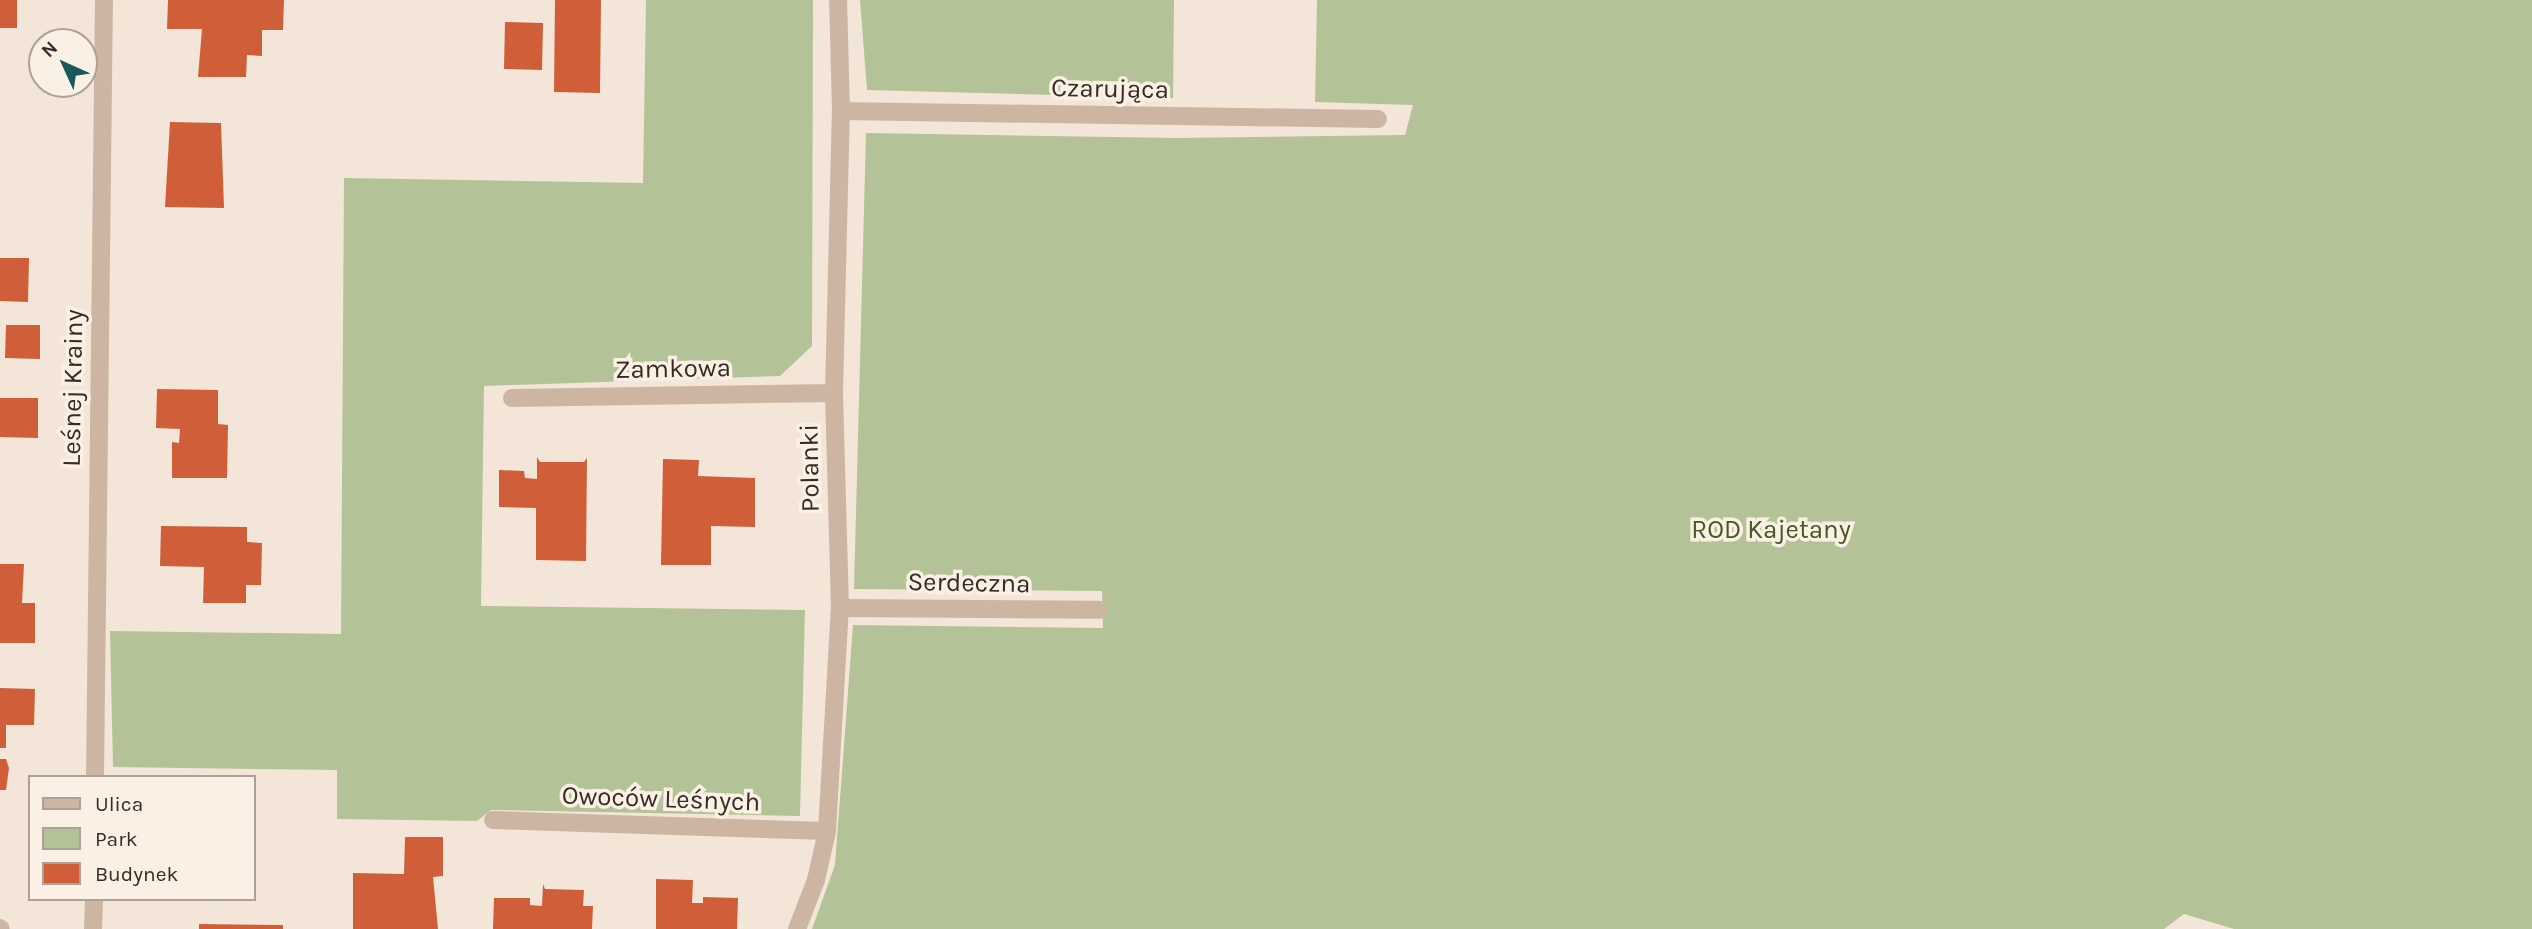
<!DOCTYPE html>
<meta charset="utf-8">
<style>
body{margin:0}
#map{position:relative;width:2532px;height:929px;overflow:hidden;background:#f3e6d8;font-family:Karla,sans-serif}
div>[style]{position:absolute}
.green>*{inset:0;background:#b4c397}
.building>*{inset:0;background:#d05e39}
.street>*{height:18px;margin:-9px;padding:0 9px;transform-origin:9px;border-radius:9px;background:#ccb6a3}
span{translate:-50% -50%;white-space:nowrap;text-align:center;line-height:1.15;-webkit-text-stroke:7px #fbf0e4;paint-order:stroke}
.street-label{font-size:26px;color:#362b26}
.park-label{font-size:26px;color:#455727}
.legend{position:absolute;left:28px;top:775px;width:228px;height:126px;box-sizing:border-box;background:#fbf0e4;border:2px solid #aca198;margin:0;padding:9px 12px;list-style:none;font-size:21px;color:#362b26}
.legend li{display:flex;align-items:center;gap:14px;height:35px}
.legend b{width:35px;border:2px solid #aca198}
.north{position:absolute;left:28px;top:28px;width:70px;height:70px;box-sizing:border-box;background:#fbf0e4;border:2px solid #aca198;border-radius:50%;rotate:315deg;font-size:19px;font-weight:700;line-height:28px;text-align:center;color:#362b26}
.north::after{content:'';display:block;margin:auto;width:24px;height:32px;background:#18575b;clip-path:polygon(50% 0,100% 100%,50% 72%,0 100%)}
</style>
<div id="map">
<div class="green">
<div style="clip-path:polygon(646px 0,813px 0,812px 346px,780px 376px,484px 386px,481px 606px,805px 610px,800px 816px,491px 810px,477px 821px,337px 819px,337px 770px,113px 767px,110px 631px,341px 634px,344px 178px,643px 183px)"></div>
<div style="clip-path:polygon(860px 0,1174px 0,1173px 98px,867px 90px)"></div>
<div style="clip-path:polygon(1317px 0,2532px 0,2532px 929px,2234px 929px,2184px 914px,2164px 929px,812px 929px,835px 865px,853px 625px,1103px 628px,1102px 591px,854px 589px,866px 133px,1178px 138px,1405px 135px,1413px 105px,1315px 102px)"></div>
</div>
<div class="building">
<div style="clip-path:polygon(0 0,17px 0,17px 28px,0 28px)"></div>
<div style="clip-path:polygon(168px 0,284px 0,283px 30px,262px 30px,262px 56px,247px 55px,246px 77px,198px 77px,202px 29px,167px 29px)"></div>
<div style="clip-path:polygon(555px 0,601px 0,600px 93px,554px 92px)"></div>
<div style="clip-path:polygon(505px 22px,543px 23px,542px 70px,504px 69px)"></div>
<div style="clip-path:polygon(170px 122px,221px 123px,224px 208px,165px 207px)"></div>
<div style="clip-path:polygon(0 258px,29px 258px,28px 302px,0 301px)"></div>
<div style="clip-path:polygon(6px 325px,40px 325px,40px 359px,5px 358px)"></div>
<div style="clip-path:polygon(157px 389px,218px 390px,218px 424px,228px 425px,227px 478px,172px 478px,172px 442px,179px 443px,180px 429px,156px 428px)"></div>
<div style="clip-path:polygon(0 398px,38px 398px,38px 438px,0 437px)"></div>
<div style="clip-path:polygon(537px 457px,540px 462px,584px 462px,587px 458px,586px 561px,536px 560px,536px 508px,499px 507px,499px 470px,524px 471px,525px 478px,537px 479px)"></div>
<div style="clip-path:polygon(663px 459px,699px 460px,698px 476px,755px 478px,755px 527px,711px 526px,711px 565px,661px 565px)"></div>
<div style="clip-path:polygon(161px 526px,247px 527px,247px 542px,262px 543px,261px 585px,246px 585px,246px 603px,203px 603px,204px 567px,160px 566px)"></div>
<div style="clip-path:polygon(0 564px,24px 564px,22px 603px,35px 603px,35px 643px,0 643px)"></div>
<div style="clip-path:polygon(0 688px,35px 689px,34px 725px,6px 725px,6px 748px,0 748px)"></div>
<div style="clip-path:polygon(0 759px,6px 759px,9px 768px,6px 790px,0 790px)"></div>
<div style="clip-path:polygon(405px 837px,443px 837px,443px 876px,433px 877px,438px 929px,353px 929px,353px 873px,404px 874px)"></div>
<div style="clip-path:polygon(656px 879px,693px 880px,692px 903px,703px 903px,703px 897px,738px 898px,737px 929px,656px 929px)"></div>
<div style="clip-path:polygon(543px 884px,545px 889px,584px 890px,583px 906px,593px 906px,592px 929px,493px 929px,494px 898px,530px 898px,530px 905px,542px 906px)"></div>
<div style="clip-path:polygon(199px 924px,283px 925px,283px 929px,199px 929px)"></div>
</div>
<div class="street">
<div style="left:841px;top:111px;width:537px;rotate:0.85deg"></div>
<div style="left:512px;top:398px;width:322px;rotate:-0.9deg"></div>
<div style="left:840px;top:608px;width:259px;rotate:0.4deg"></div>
<div style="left:95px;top:777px;width:777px;rotate:-89.34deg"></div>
<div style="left:493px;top:820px;width:334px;rotate:1.9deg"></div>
<div style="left:0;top:928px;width:1px;rotate:45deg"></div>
<div style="left:93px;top:929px;width:30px;rotate:-88deg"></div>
<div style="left:797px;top:929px;width:53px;rotate:-68.8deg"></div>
<div style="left:816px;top:880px;width:50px;rotate:-77.3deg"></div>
<div style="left:827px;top:831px;width:223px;rotate:-86.7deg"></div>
<div style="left:840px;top:608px;width:215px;rotate:-91.6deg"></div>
<div style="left:834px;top:393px;width:282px;rotate:-88.6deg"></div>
<div style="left:841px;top:111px;width:111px;rotate:-91.5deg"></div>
</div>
<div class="street-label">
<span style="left:1110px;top:89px;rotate:1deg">Czarująca</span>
<span style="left:673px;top:369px;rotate:-1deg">Zamkowa</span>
<span style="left:73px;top:388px;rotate:-89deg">Leśnej Krainy</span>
<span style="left:810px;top:468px;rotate:-91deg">Polanki</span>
<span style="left:969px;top:583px;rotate:1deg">Serdeczna</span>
<span style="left:661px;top:799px;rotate:2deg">Owoców Leśnych</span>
</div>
<div class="park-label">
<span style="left:1771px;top:530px">ROD Kajetany</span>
</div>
<ul class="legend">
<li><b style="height:9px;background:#ccb6a3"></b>Ulica</li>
<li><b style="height:19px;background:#b4c397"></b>Park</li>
<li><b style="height:19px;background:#d05e39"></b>Budynek</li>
</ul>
<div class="north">N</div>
</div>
